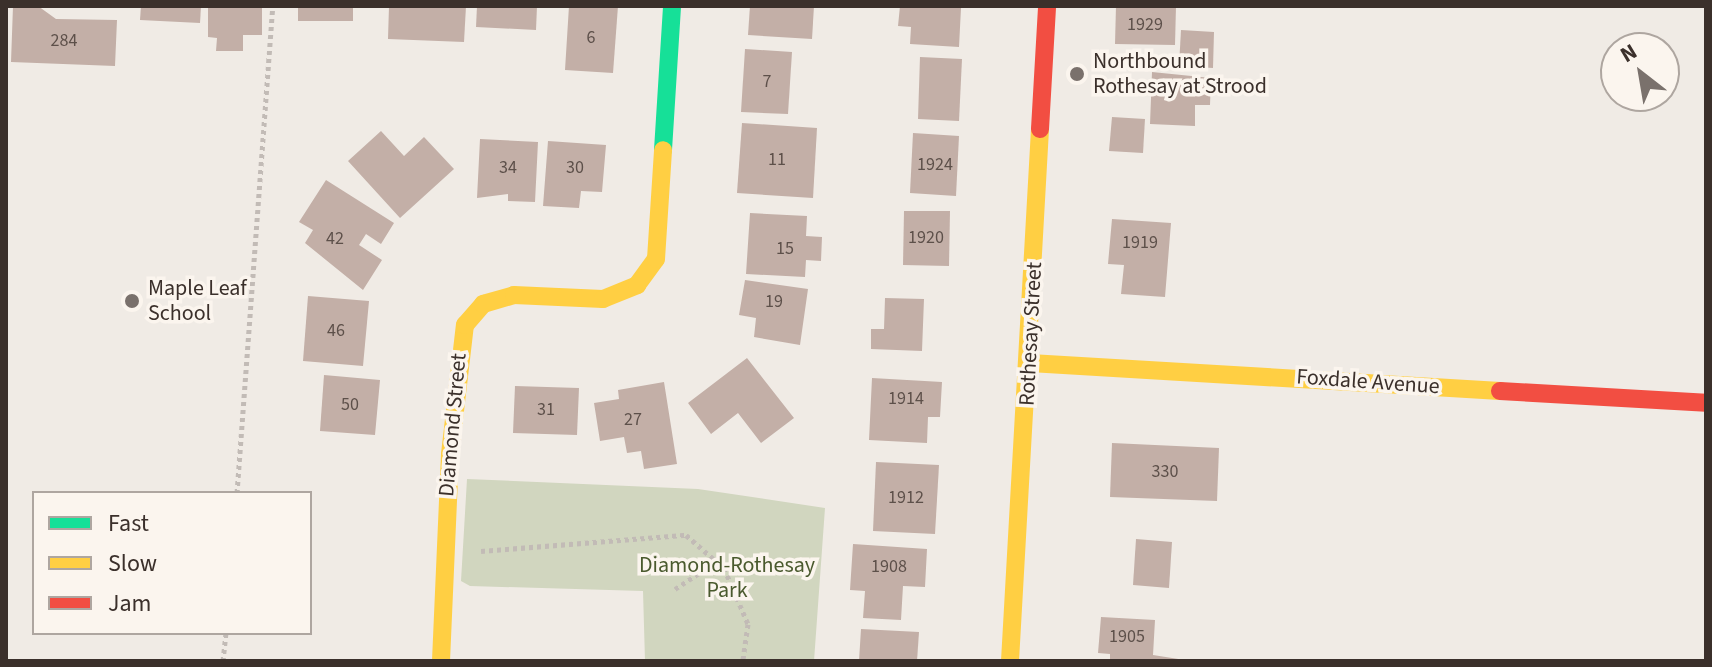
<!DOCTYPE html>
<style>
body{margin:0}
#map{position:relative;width:1712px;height:667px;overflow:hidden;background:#f0ebe5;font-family:"Source Sans 3",sans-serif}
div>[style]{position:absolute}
.green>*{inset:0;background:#d1d6bf}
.building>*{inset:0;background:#c3afa7}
.path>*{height:5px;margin-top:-2.5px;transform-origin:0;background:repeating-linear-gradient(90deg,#c2bbb6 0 4px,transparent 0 8px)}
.fast>*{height:18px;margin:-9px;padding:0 9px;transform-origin:9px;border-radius:9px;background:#16e098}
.slow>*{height:18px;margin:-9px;padding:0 9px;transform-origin:9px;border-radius:9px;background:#ffcf43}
.jam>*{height:18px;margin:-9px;padding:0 9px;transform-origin:9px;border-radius:9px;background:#f24e42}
.dots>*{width:22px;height:22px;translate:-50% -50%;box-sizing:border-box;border:4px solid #fbf5ee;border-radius:50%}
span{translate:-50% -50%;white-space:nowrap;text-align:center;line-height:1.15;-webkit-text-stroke:7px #fbf5ee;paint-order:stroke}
.number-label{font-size:18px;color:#5d504a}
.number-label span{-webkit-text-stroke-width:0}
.poi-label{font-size:22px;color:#3b302b}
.left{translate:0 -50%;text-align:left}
.street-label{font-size:22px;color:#3b302b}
.park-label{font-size:22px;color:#4a5a2e}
.frame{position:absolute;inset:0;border:8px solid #3b302b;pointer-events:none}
.legend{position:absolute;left:32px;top:491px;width:280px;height:144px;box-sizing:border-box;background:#fbf5ee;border:2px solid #aea6a0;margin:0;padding:10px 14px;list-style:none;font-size:24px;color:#3b302b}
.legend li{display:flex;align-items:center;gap:16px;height:40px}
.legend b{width:40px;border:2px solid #aea6a0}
.north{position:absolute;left:1600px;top:32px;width:80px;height:80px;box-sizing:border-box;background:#fbf5ee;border:2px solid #aea6a0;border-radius:50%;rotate:329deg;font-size:22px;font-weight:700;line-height:32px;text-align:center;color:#3b302b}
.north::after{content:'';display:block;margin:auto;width:28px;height:36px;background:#7a716c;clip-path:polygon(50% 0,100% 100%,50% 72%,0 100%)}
</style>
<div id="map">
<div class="green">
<div style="clip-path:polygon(467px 479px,698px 489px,825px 508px,814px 661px,645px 661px,643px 591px,470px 586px,461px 581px)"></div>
</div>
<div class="building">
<div style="clip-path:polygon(13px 6px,38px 6px,56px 19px,117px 20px,115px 66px,11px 62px)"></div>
<div style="clip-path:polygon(141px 6px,201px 6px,200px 23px,140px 20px)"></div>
<div style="clip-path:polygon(208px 6px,262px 6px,262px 35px,243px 35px,243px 51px,216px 51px,217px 38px,208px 37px)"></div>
<div style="clip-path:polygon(298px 6px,353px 6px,353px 21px,298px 21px)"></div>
<div style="clip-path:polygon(389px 6px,466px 6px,464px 42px,388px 39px)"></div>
<div style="clip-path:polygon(477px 6px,537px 6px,536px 30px,476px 27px)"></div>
<div style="clip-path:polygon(569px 6px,618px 6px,613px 73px,565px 70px)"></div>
<div style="clip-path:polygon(750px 6px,814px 6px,812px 39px,748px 35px)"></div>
<div style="clip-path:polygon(900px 6px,961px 8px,959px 47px,910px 44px,911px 27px,898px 26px)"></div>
<div style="clip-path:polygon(1116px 6px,1176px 6px,1175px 45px,1115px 44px)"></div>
<div style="clip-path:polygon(1181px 30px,1214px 32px,1213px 68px,1179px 66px)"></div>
<div style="clip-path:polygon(745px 49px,792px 52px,788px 114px,741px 112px)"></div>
<div style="clip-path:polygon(920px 57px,962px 59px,959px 121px,918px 119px)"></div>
<div style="clip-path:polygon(1152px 72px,1211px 78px,1210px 105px,1195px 105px,1195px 126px,1150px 124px)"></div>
<div style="clip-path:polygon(1112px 117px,1145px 119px,1143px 153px,1109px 151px)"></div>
<div style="clip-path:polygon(742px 123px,817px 128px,813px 198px,737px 193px)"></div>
<div style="clip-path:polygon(381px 131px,404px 156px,424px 137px,454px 169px,400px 218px,348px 161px)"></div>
<div style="clip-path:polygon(913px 133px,959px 136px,956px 196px,910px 193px)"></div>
<div style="clip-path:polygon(480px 139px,538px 142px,535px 202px,508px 201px,508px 194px,477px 198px)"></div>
<div style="clip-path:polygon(548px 141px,606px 145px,602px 192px,581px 191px,579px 208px,543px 206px)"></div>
<div style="clip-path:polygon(326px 180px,394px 223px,381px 244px,366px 234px,359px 245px,382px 260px,363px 290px,305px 243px,313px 230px,299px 222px)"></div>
<div style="clip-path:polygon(904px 211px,950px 211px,949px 266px,903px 265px)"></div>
<div style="clip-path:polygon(750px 213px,807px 216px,806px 236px,822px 237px,821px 261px,806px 260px,805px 277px,746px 274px)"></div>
<div style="clip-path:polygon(1112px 219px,1171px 223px,1165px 297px,1121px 294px,1124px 265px,1108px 264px)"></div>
<div style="clip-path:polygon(745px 280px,808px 289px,800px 345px,754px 337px,756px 318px,739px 315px)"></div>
<div style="clip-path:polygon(308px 296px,369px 301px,363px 366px,303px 361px)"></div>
<div style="clip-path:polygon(885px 298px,924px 299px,922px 351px,871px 349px,871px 329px,884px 329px)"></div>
<div style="clip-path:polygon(747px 358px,794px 418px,761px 443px,738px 413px,711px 434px,688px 403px)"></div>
<div style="clip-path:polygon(324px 375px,380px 380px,375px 435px,320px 431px)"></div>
<div style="clip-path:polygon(872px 378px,942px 382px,940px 417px,928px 417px,927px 443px,869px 440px)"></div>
<div style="clip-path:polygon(664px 382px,677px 464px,644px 469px,641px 451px,627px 453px,624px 437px,600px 441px,594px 403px,619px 399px,618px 390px)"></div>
<div style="clip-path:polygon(515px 386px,579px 388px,577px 435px,513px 433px)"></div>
<div style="clip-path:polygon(1112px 443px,1219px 448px,1217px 501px,1110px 497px)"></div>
<div style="clip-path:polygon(876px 462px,939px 465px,935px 534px,873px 531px)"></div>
<div style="clip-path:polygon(1136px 539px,1172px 542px,1169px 588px,1133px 585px)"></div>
<div style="clip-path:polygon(853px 544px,927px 549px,925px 587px,903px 586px,901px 620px,863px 618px,865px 591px,850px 590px)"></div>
<div style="clip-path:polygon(1101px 617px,1155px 620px,1153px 655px,1191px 661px,1110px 661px,1110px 654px,1098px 653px)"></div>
<div style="clip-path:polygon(861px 629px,919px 632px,917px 661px,859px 661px)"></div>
</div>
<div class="path">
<div style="left:237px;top:493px;width:488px;rotate:-85.8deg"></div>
<div style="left:481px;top:551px;width:206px;rotate:-4.5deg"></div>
<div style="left:686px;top:535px;width:50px;rotate:41deg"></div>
<div style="left:724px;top:568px;width:61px;rotate:66.8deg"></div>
<div style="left:748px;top:624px;width:37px;rotate:98deg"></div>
<div style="left:675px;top:589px;width:49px;rotate:-33.4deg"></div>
<div style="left:223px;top:661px;width:28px;rotate:-84deg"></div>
</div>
<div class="fast">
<div style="left:663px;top:150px;width:144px;rotate:-86.4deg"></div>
</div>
<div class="slow">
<div style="left:1030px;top:363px;width:471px;rotate:3.4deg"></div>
<div style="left:441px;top:661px;width:207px;rotate:-87.5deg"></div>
<div style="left:450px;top:454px;width:130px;rotate:-83.4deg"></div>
<div style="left:465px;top:325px;width:28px;rotate:-49deg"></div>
<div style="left:483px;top:304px;width:32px;rotate:-16deg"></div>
<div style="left:514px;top:295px;width:89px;rotate:2.6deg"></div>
<div style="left:603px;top:299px;width:37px;rotate:-22deg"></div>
<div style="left:637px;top:285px;width:32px;rotate:-54deg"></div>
<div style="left:656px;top:259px;width:109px;rotate:-86.3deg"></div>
<div style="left:1010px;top:661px;width:533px;rotate:-86.77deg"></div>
</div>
<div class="jam">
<div style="left:1040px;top:129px;width:123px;rotate:-86.7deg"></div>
<div style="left:1500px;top:391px;width:206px;rotate:3.3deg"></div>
</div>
<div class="dots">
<div style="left:1077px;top:74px;background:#7a716c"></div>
<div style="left:132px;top:301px;background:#7a716c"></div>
</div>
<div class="number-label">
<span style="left:1145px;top:25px">1929</span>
<span style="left:591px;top:38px">6</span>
<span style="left:64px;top:41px">284</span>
<span style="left:767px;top:82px">7</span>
<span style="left:777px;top:160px">11</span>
<span style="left:935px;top:165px">1924</span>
<span style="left:508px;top:168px">34</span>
<span style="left:575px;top:168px">30</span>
<span style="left:926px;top:238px">1920</span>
<span style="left:335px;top:239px">42</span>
<span style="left:1140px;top:243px">1919</span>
<span style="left:785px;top:249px">15</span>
<span style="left:774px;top:302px">19</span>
<span style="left:336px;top:331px">46</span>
<span style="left:906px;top:399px">1914</span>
<span style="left:350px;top:405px">50</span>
<span style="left:546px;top:410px">31</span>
<span style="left:633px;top:420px">27</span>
<span style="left:1165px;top:472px">330</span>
<span style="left:906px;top:498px">1912</span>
<span style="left:889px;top:567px">1908</span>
<span style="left:1127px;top:637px">1905</span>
</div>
<div class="poi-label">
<span class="left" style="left:1093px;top:74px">Northbound<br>Rothesay at Strood</span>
<span class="left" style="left:148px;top:301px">Maple Leaf<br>School</span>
</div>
<div class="street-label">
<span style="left:1031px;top:334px;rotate:-87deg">Rothesay Street</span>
<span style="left:1368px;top:382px;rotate:4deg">Foxdale Avenue</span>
<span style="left:453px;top:425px;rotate:-85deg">Diamond Street</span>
</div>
<div class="park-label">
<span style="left:727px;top:578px">Diamond-Rothesay<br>Park</span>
</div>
<div class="frame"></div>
<ul class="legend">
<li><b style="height:10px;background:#16e098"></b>Fast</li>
<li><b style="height:10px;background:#ffcf43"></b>Slow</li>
<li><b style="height:10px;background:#f24e42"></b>Jam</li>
</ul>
<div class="north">N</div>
</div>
